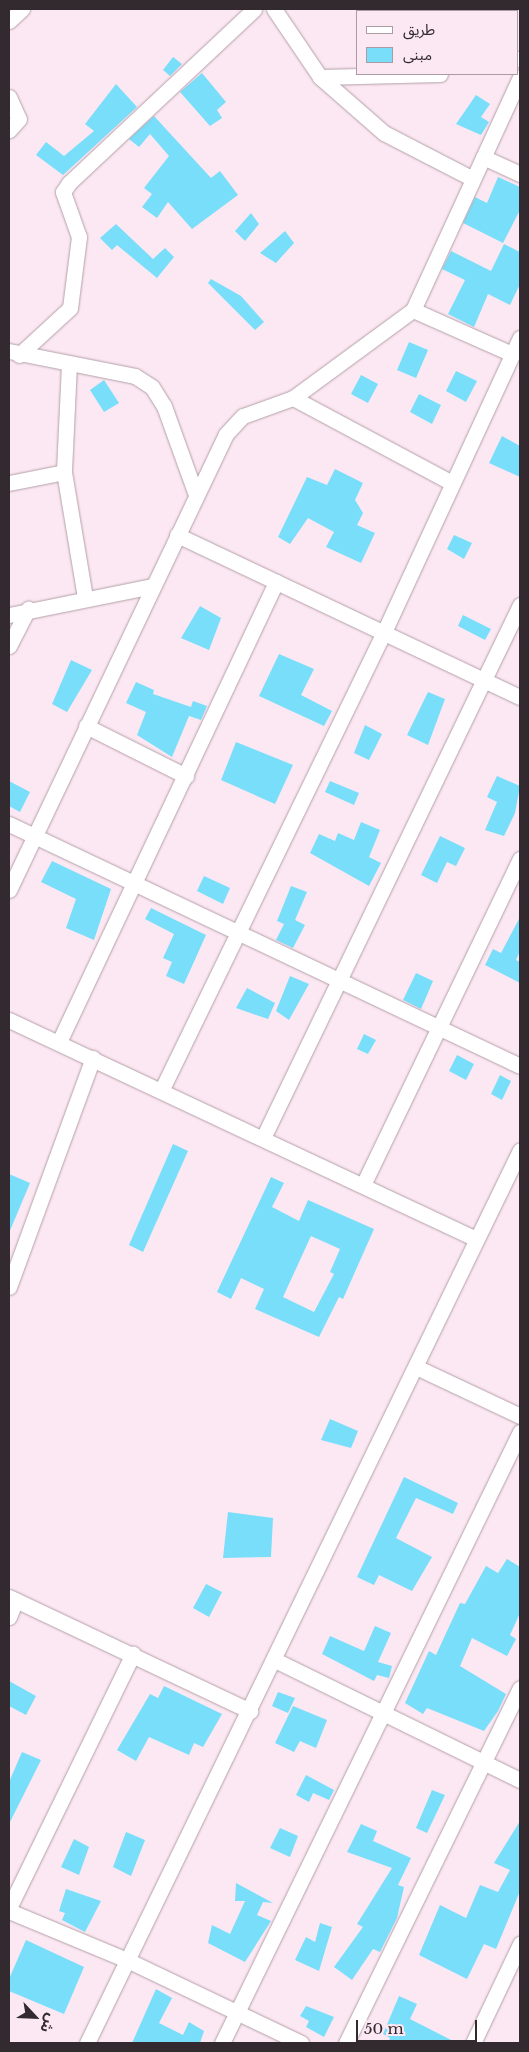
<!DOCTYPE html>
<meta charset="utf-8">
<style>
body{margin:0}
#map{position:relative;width:529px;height:2052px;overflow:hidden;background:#fce8f2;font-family:"Libre Baskerville","Noto Sans Arabic",serif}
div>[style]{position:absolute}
.building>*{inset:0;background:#78defa}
.roads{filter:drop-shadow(0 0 1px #b3a0a9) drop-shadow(0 0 1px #b3a0a9)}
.street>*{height:15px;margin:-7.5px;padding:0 7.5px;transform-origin:7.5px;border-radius:7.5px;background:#fff}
span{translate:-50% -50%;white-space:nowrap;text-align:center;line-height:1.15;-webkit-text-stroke:5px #fce8f2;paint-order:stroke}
.frame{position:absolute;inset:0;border:10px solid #322a2e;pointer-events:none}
.legend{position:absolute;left:356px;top:10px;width:162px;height:65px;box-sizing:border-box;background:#fce8f2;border:1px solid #ab9ca4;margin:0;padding:6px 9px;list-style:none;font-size:15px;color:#322a2e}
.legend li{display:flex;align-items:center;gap:10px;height:25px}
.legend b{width:25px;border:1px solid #ab9ca4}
.north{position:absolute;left:10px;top:1992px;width:50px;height:50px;-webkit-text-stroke:4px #fce8f2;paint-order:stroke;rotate:115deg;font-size:14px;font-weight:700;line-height:20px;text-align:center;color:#322a2e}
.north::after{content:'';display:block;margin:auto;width:18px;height:22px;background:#322a2e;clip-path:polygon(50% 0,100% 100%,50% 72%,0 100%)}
.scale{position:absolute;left:356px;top:2020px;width:121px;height:22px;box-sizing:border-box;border:2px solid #322a2e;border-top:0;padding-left:6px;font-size:15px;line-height:18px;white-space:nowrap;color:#322a2e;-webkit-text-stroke:4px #fce8f2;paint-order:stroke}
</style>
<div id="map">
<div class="building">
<div style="clip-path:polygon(173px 57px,182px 64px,170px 76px,163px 70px)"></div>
<div style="clip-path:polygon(202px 73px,226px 102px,217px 110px,222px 118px,210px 126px,180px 92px)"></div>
<div style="clip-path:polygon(116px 84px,137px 107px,63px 175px,36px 155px,46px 142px,64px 156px,94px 131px,85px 124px)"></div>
<div style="clip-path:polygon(476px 95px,490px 104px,481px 117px,489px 122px,481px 135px,456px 124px)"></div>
<div style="clip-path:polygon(154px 116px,211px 178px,220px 171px,238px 195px,192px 229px,168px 202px,157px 218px,142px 207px,152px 194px,144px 188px,169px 156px,150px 134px,139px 147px,129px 139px)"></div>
<div style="clip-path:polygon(498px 177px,520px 187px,520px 210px,503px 243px,463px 223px,475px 197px,487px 203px)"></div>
<div style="clip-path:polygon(251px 213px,259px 224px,245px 241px,235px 231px)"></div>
<div style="clip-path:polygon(116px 224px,153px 259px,165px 248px,174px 257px,157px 278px,117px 245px,112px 250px,100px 238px)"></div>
<div style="clip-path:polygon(285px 231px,294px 243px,276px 263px,260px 253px)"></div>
<div style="clip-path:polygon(504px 244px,520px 252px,520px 284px,510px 305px,488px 294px,474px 327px,448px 314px,465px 280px,442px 269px,451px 251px,491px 271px)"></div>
<div style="clip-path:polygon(211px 279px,241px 296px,264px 322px,255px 330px,208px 283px)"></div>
<div style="clip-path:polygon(409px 342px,428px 350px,416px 378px,397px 370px)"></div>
<div style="clip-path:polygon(456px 371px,477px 381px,466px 402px,446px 391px)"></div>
<div style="clip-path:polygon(361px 375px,378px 384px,368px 403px,351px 394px)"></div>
<div style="clip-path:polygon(104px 380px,119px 403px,104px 412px,90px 390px)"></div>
<div style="clip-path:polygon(419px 394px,441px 405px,432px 424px,410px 412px)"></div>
<div style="clip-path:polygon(502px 436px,520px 446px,520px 477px,489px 463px)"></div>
<div style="clip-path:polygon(335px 469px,363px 483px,355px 500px,363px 513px,357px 525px,375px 533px,361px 563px,326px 547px,334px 532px,308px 518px,290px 544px,278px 537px,307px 477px,327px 485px)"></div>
<div style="clip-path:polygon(454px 535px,472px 543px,464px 559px,447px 549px)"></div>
<div style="clip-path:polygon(200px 606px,221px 618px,209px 650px,181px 638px)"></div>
<div style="clip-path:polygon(463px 615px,491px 629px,485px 640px,458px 626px)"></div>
<div style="clip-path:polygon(279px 654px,314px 669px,301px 695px,332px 711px,324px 726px,259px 696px)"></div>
<div style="clip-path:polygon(71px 660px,92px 670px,67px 712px,52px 704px)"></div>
<div style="clip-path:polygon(136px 682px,154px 690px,153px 694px,191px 707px,193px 701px,207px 706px,201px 720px,189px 716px,172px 757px,137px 735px,146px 712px,126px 703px)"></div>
<div style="clip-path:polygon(428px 692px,445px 699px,428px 745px,407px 735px)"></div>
<div style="clip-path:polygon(365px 725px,382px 734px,369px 760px,354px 753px)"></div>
<div style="clip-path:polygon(236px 742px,293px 765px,275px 804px,221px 780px)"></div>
<div style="clip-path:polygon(497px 776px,520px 786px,515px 813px,504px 836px,485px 830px,497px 802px,487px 797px)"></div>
<div style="clip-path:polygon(9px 781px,30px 792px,20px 812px,9px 806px)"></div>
<div style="clip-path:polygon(330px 781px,359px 793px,354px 805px,325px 792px)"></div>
<div style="clip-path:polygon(361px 822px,380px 830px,369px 857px,381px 863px,369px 886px,310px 853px,319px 834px,335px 841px,338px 833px,354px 840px)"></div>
<div style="clip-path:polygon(440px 836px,465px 848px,456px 866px,447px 862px,437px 883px,421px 875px)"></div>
<div style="clip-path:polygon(52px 861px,111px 889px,94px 940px,66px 928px,76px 899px,41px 882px)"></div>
<div style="clip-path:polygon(204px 876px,230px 888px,223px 904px,197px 891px)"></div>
<div style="clip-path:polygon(291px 886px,307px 892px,295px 920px,305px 925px,293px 948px,276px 940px,284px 924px,277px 921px)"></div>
<div style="clip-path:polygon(151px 908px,206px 935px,184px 984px,166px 976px,172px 962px,163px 958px,174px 934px,145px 919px)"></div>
<div style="clip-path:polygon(520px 917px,520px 951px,516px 960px,520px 962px,520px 983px,485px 965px,493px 949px,501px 953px)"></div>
<div style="clip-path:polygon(416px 973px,433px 981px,421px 1009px,403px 1000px)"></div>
<div style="clip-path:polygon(290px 976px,309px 984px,289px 1020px,276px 1011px)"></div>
<div style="clip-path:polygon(247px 988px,275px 1003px,268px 1019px,236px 1008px)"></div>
<div style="clip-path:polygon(364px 1034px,376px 1040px,368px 1054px,357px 1049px)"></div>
<div style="clip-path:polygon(457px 1055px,474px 1064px,466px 1080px,449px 1071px)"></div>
<div style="clip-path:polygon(500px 1075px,511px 1081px,502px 1100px,491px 1094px)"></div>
<div style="clip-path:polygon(173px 1144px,188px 1151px,143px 1252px,129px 1245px)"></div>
<div style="clip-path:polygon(9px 1174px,30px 1183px,9px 1233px)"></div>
<div style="clip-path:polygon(evenodd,271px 1177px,284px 1183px,272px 1207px,299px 1221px,308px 1200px,374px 1229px,343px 1299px,339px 1297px,319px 1337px,255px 1309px,264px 1289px,241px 1278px,231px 1299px,217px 1292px,271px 1177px,311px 1236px,340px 1249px,330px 1272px,334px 1274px,314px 1312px,283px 1297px,311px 1236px)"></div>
<div style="clip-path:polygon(330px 1419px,358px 1431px,351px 1448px,321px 1440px)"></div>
<div style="clip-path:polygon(404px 1477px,458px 1503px,453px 1514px,416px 1498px,396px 1538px,432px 1557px,412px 1591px,379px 1575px,374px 1585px,357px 1577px)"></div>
<div style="clip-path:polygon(228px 1512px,273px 1518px,271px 1557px,223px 1558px)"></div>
<div style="clip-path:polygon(507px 1559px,520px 1567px,520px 1613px,510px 1635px,516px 1639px,507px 1656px,472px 1638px,460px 1666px,506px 1694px,498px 1711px,484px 1731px,427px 1708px,423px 1714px,405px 1703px,429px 1651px,436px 1655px,460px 1603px,465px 1604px,486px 1566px,498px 1573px)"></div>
<div style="clip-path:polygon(206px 1584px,222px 1592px,209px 1617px,193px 1608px)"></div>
<div style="clip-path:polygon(375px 1626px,391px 1633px,378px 1662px,392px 1666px,389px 1678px,377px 1675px,374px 1681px,322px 1654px,330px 1636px,364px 1651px)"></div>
<div style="clip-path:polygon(9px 1681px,36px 1696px,26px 1715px,9px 1706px)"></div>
<div style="clip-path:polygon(164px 1686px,222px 1714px,203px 1747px,194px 1743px,189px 1755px,149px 1737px,136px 1761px,117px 1750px,150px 1694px,158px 1698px)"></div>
<div style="clip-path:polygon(278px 1692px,295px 1698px,288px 1713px,272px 1706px)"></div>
<div style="clip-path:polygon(293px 1706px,327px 1720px,316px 1748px,300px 1741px,294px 1752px,275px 1743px)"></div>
<div style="clip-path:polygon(22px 1752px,41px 1760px,9px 1824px,9px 1782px)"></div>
<div style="clip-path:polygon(306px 1775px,334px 1790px,329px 1800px,313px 1793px,309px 1802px,296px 1795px)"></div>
<div style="clip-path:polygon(432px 1790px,445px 1795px,427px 1833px,416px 1828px)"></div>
<div style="clip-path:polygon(520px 1821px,520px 1891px,496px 1949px,484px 1944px,467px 1979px,419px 1955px,440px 1905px,466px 1918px,480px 1885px,498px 1892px,510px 1870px,494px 1863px)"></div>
<div style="clip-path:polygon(361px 1824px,377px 1831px,373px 1841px,411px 1858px,398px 1885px,404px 1887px,397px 1918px,380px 1952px,373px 1949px,352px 1980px,334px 1967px,363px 1927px,357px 1924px,392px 1868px,347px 1852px)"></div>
<div style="clip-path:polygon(280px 1828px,298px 1836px,290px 1857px,270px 1848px)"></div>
<div style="clip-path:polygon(126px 1832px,145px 1840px,131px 1876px,113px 1867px)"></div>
<div style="clip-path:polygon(74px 1839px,89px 1847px,79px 1875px,61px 1867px)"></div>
<div style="clip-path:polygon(236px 1883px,273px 1903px,263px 1902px,257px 1915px,271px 1921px,245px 1962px,208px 1943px,212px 1925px,230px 1934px,245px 1901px,235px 1901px)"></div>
<div style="clip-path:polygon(66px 1889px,101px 1901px,85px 1932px,62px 1920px,65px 1913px,59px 1911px)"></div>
<div style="clip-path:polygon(320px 1923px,332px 1927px,319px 1971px,295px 1960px,306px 1937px,315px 1942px)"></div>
<div style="clip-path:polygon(26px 1940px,84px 1967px,64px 2014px,9px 1991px,9px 1979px)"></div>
<div style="clip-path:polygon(156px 1989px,172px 1998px,159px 2023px,183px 2035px,189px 2022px,204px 2031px,200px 2043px,132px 2043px)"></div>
<div style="clip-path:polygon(399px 1996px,417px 2004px,410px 2019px,457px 2043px,388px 2043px,390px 2038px,383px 2034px)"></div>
<div style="clip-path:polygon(306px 2006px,334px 2017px,324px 2037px,306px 2027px,309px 2021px,300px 2016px)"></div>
</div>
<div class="roads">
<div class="street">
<div style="left:274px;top:9px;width:82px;rotate:55.9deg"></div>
<div style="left:320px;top:77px;width:85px;rotate:41.2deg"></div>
<div style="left:384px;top:133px;width:100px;rotate:27.3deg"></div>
<div style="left:9px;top:21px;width:18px;rotate:-43deg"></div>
<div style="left:518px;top:59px;width:2px"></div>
<div style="left:320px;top:77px;width:120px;rotate:-1.4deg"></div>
<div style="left:9px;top:97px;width:24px;rotate:66deg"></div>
<div style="left:19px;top:119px;width:15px;rotate:132deg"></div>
<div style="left:483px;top:157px;width:41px;rotate:24.7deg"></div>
<div style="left:9px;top:351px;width:128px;rotate:11.2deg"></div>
<div style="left:135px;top:376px;width:20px;rotate:33deg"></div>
<div style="left:152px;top:387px;width:22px;rotate:58deg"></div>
<div style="left:164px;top:406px;width:95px;rotate:70.2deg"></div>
<div style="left:512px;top:354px;width:108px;rotate:-156deg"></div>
<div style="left:413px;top:310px;width:256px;rotate:-65.3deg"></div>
<div style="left:19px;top:355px;width:69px;rotate:-42.7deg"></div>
<div style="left:70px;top:308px;width:72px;rotate:-82.8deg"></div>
<div style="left:79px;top:237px;width:48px;rotate:-109.6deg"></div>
<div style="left:63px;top:192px;width:11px;rotate:-56deg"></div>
<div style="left:69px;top:183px;width:254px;rotate:-43.2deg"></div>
<div style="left:69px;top:364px;width:108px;rotate:92.7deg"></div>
<div style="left:64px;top:472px;width:128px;rotate:80.5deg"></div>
<div style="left:293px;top:398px;width:180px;rotate:28.1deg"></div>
<div style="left:9px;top:483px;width:56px;rotate:-11.3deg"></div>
<div style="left:177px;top:535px;width:379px;rotate:25.3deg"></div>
<div style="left:9px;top:615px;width:147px;rotate:-11.4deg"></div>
<div style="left:9px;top:646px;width:42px;rotate:-62.8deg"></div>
<div style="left:86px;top:726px;width:112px;rotate:26.6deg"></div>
<div style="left:9px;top:824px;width:565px;rotate:25.34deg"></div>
<div style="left:9px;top:890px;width:505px;rotate:-64.55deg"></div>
<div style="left:226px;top:434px;width:25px;rotate:-47deg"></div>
<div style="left:243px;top:416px;width:53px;rotate:-19.8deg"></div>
<div style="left:293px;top:398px;width:149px;rotate:-36.3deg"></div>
<div style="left:9px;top:1020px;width:516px;rotate:25.12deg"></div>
<div style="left:59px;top:1042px;width:509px;rotate:-64.74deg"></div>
<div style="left:162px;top:1089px;width:508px;rotate:-64.09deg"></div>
<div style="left:384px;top:632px;width:324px;rotate:-65.2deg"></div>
<div style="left:263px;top:1138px;width:592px;rotate:-64.26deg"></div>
<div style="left:363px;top:1185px;width:362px;rotate:-64.3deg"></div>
<div style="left:9px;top:1287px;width:244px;rotate:-69.9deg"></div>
<div style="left:416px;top:1367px;width:115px;rotate:25.2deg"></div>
<div style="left:9px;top:1597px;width:267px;rotate:25.3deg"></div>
<div style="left:9px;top:1617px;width:18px;rotate:-68deg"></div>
<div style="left:275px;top:1660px;width:273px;rotate:26.1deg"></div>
<div style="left:9px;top:1908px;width:283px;rotate:-64deg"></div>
<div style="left:9px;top:1911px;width:128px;rotate:22.6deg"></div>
<div style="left:127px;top:1960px;width:193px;rotate:25.5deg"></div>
<div style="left:87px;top:2043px;width:992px;rotate:-64.13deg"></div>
<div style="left:222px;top:2043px;width:680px;rotate:-64deg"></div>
<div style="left:346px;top:2043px;width:395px;rotate:-63.9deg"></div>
<div style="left:473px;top:2043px;width:110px;rotate:-64.6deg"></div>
</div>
</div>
<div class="frame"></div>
<ul class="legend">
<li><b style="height:6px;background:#fff"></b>طريق</li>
<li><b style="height:14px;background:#78defa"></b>مبنى</li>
</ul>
<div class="north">ش</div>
<div class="scale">50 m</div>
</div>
